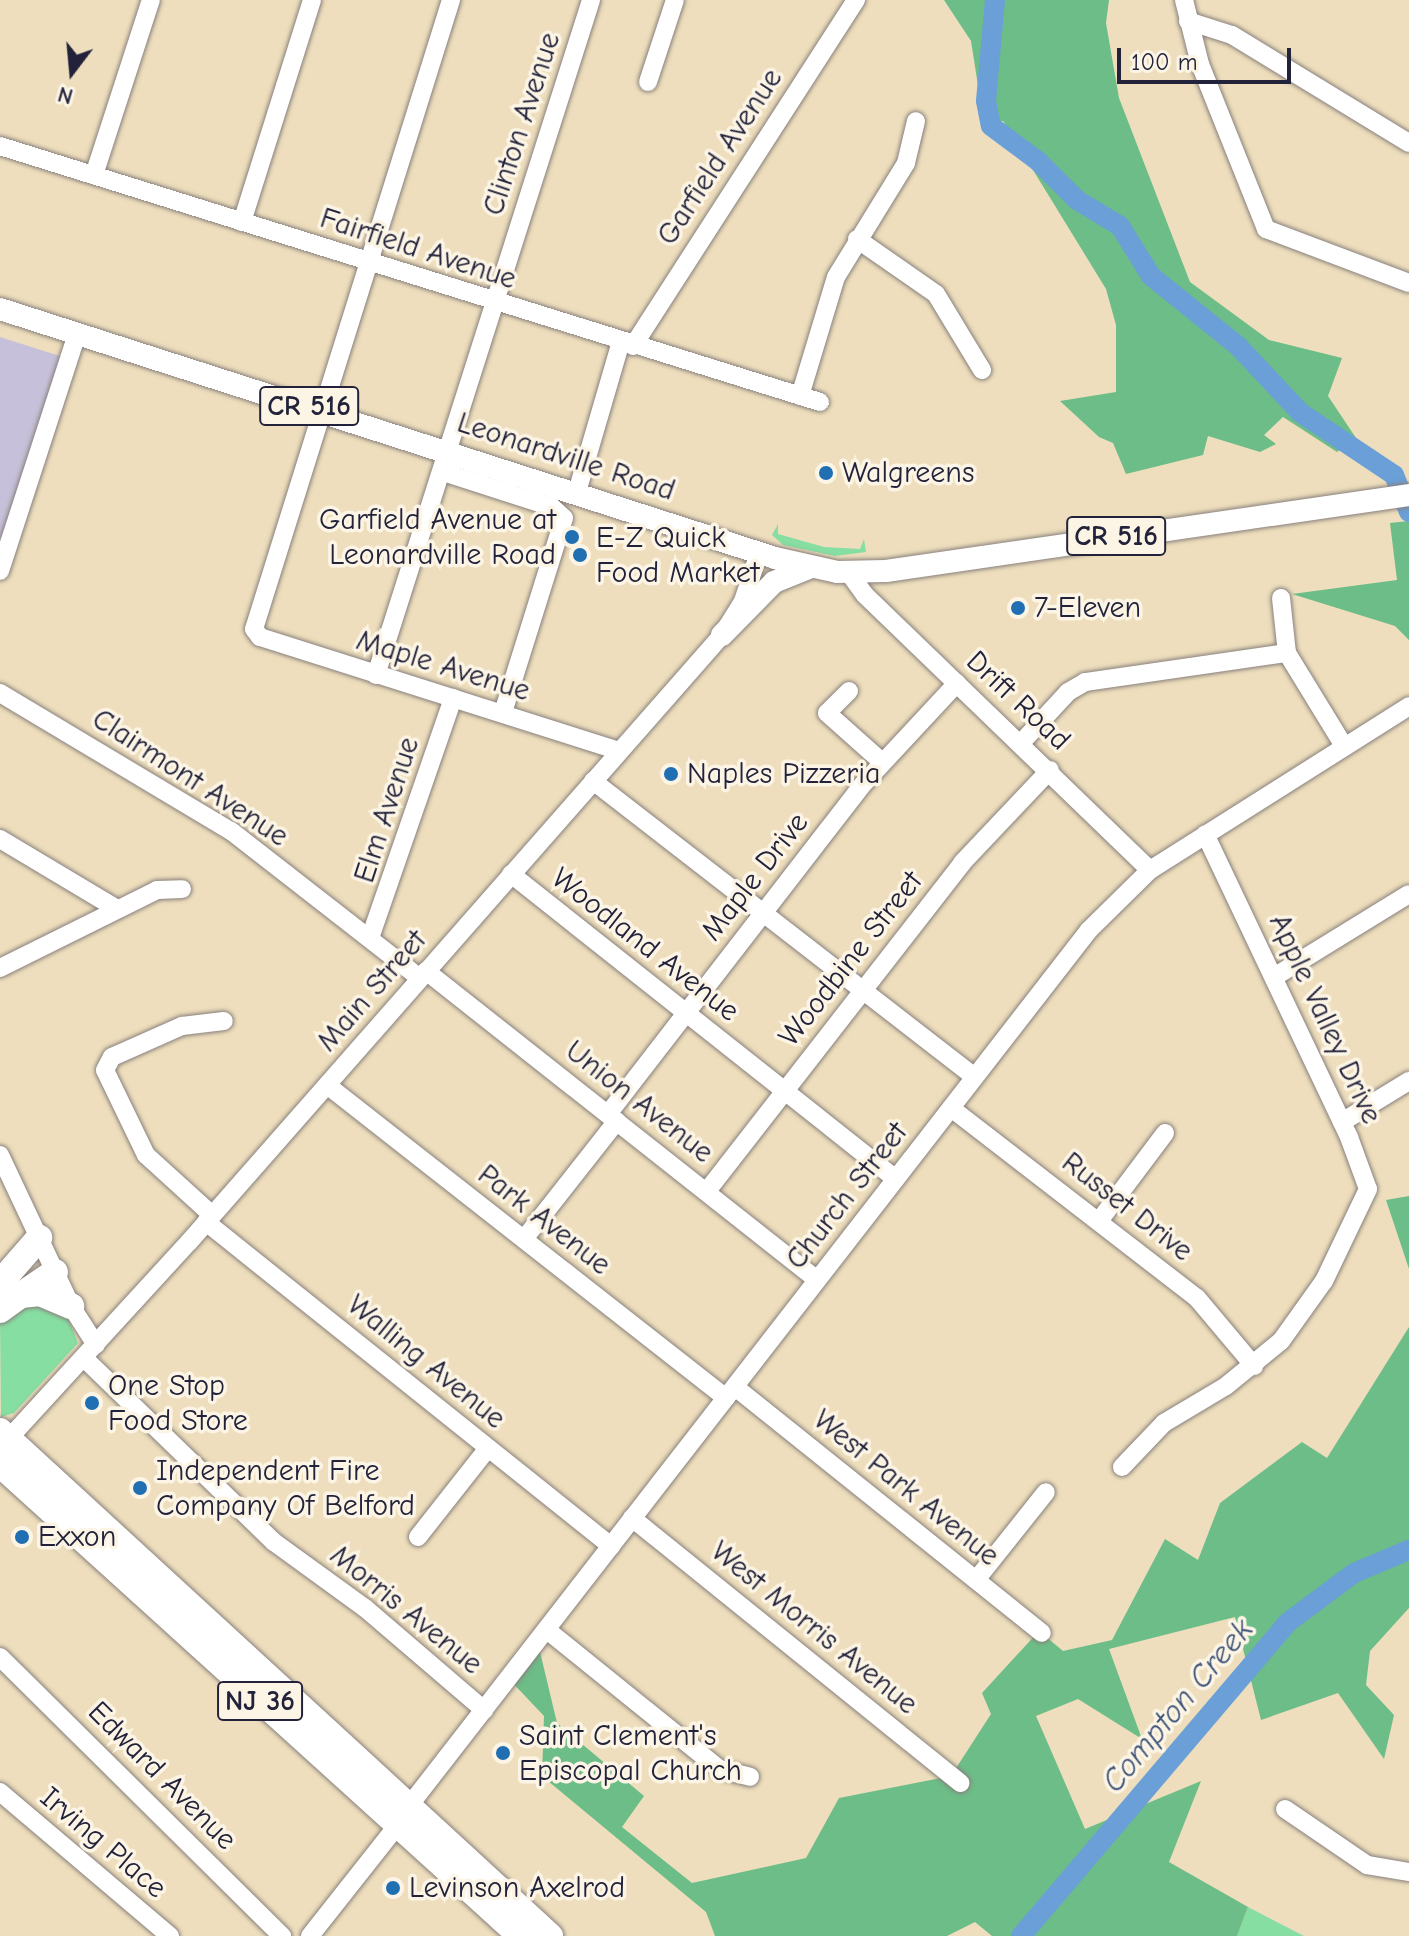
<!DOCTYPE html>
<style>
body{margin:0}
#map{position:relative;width:1409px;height:1936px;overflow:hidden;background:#eedebd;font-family:"Comic Neue",sans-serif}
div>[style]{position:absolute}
.industrial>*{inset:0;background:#c6c0da}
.green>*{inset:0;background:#87dea2}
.forest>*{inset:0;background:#6dbd88}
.river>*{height:20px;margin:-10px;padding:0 10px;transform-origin:10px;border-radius:10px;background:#6a9fd7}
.roads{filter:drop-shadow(0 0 2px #88807c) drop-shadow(0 0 2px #88807c)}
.minor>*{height:18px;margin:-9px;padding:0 9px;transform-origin:9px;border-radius:9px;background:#fff}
.major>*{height:22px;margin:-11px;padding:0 11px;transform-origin:11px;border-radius:11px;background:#fff}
.highway>*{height:26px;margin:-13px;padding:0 13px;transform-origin:13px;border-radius:13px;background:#fff}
.dots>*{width:22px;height:22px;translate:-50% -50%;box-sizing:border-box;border:4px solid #fcf5e5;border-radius:50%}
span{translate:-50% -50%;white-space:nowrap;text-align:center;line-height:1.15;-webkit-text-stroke:7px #fcf5e5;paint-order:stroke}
.shield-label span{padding:2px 6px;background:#fcf5e5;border:2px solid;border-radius:6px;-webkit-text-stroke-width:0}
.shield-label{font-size:28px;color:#22223b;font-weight:700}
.street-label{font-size:30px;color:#22223b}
.poi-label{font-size:30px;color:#22223b}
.left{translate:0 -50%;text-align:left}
.right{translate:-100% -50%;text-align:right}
.water-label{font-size:32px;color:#3f5479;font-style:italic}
.north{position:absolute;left:32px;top:32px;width:80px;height:80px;-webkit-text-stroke:6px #fcf5e5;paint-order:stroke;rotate:196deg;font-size:22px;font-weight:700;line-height:32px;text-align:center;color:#22223b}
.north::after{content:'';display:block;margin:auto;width:28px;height:36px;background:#22223b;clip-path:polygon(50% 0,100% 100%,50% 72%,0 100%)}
.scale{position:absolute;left:1117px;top:48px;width:174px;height:36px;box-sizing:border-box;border:4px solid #22223b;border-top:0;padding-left:10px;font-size:24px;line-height:28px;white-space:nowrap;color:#22223b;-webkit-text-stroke:6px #fcf5e5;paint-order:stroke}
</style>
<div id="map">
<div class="industrial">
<div style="clip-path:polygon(0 337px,66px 358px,8px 539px,0 537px)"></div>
</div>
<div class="green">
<div style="clip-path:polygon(778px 524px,778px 534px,824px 547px,860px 549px,864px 539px,866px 552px,835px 556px,783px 545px,772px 535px)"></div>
<div style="clip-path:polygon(36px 1301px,68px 1318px,78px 1343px,14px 1413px,1px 1417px,0 1318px)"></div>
<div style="clip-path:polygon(1248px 1907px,1304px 1936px,1237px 1936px)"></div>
</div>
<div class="forest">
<div style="clip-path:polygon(944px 0,1109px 0,1106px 23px,1119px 98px,1190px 282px,1269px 340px,1342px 358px,1328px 396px,1356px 438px,1337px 452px,1283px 417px,1264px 435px,1276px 444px,1260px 452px,1208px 436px,1203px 455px,1126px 474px,1113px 443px,1099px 437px,1060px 401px,1116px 392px,1116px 325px,1106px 289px,1003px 121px,984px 124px,971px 41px)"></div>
<div style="clip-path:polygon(1409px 521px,1409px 640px,1395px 626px,1292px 594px,1397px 580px,1390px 523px)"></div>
<div style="clip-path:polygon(1409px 1196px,1409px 1269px,1386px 1200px)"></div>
<div style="clip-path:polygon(1409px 1327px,1409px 1608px,1370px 1651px,1366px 1685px,1394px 1715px,1384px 1759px,1338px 1693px,1261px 1720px,1235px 1617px,1109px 1649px,1142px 1739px,1078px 1699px,1036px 1716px,1085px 1829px,1201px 1781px,1169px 1862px,1248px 1907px,1237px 1936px,992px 1936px,975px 1922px,947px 1936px,715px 1936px,706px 1912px,542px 1776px,544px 1716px,507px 1677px,537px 1639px,557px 1723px,644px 1796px,622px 1827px,692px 1883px,806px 1858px,839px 1798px,951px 1776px,991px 1714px,982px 1693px,1039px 1631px,1063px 1651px,1112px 1640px,1165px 1539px,1198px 1560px,1220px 1503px,1302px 1442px,1327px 1458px)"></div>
</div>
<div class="river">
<div style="left:995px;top:0;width:101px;rotate:95.1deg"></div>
<div style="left:986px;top:101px;width:25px;rotate:79deg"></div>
<div style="left:991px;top:126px;width:59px;rotate:36.7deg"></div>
<div style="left:1038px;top:161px;width:55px;rotate:45deg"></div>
<div style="left:1077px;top:200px;width:50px;rotate:31.2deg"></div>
<div style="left:1120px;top:226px;width:59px;rotate:58.2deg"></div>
<div style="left:1151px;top:276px;width:112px;rotate:38.8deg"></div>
<div style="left:1238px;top:346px;width:92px;rotate:46.8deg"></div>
<div style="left:1301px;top:413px;width:112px;rotate:33.7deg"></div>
<div style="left:1394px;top:475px;width:40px;rotate:68deg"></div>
<div style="left:1021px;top:1936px;width:411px;rotate:-49.6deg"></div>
<div style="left:1287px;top:1623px;width:84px;rotate:-36.7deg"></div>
<div style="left:1354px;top:1573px;width:60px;rotate:-22.7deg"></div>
</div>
<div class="roads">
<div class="minor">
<div style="left:451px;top:0;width:659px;rotate:107.39deg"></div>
<div style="left:254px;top:629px;width:10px;rotate:53deg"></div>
<div style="left:260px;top:637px;width:377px;rotate:17.6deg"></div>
<div style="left:1184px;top:0;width:66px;rotate:76deg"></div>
<div style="left:1200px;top:64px;width:178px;rotate:68.2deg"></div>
<div style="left:1266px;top:229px;width:153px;rotate:20.7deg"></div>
<div style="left:1188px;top:21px;width:46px;rotate:17.7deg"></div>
<div style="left:1232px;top:35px;width:207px;rotate:31.4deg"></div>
<div style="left:648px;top:82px;width:86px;rotate:-71.8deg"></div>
<div style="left:0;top:146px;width:859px;rotate:17.34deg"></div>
<div style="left:94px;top:175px;width:184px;rotate:-72deg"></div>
<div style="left:242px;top:222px;width:233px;rotate:-72.5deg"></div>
<div style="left:857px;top:239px;width:96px;rotate:34.8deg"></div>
<div style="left:936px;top:294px;width:89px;rotate:58.8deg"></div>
<div style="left:633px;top:346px;width:412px;rotate:-57.2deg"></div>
<div style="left:800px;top:396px;width:124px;rotate:-73.2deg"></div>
<div style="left:836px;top:277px;width:134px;rotate:-58.4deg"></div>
<div style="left:906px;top:163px;width:43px;rotate:-76.6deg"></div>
<div style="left:443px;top:472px;width:114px;rotate:17.8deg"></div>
<div style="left:552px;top:507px;width:16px;rotate:43deg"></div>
<div style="left:564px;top:518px;width:204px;rotate:107.4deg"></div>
<div style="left:577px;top:492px;width:156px;rotate:-73.7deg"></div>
<div style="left:0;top:571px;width:249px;rotate:-72deg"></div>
<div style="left:849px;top:573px;width:27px;rotate:54deg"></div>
<div style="left:865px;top:595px;width:396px;rotate:44deg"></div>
<div style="left:1281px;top:598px;width:55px;rotate:83.8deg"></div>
<div style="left:1287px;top:653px;width:109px;rotate:58.5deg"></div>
<div style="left:376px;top:675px;width:708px;rotate:-72.33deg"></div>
<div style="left:849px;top:691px;width:31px;rotate:135deg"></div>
<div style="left:827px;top:713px;width:74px;rotate:41.7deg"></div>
<div style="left:0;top:693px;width:269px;rotate:30.9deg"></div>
<div style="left:231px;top:831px;width:239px;rotate:37.9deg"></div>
<div style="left:1021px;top:743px;width:69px;rotate:-47.3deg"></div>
<div style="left:1068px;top:692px;width:20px;rotate:-30deg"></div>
<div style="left:1085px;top:682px;width:204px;rotate:-8.2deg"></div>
<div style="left:593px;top:781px;width:482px;rotate:37.8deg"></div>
<div style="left:0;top:839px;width:136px;rotate:30.9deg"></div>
<div style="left:511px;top:874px;width:490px;rotate:38.4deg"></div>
<div style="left:370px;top:938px;width:254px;rotate:-70.9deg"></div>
<div style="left:0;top:968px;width:175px;rotate:-26.4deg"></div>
<div style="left:157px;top:890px;width:25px;rotate:-2deg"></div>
<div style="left:426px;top:971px;width:497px;rotate:38.3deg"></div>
<div style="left:1274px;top:977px;width:158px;rotate:-31.6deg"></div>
<div style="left:327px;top:1085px;width:507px;rotate:38.11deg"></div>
<div style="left:951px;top:1108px;width:311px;rotate:37.7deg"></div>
<div style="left:1197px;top:1298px;width:89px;rotate:50deg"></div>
<div style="left:608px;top:1114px;width:420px;rotate:-52.3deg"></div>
<div style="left:865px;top:782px;width:135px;rotate:-47.1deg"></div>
<div style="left:1342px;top:1122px;width:79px;rotate:-31.5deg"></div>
<div style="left:0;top:1155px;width:167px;rotate:64.8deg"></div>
<div style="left:71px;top:1306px;width:46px;rotate:57.3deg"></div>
<div style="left:707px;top:1191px;width:415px;rotate:-52.1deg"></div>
<div style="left:962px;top:863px;width:128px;rotate:-46.6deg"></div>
<div style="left:212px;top:1215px;width:89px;rotate:-137.7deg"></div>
<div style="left:146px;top:1155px;width:94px;rotate:-115.8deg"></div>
<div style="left:105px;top:1070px;width:15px;rotate:-62deg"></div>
<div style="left:112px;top:1057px;width:77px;rotate:-23.9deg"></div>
<div style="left:182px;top:1026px;width:42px;rotate:-6.8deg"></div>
<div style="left:1099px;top:1221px;width:110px;rotate:-53.1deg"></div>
<div style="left:206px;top:1222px;width:519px;rotate:38.66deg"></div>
<div style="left:524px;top:1239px;width:150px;rotate:-51.8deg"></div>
<div style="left:84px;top:1358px;width:264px;rotate:44.1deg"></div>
<div style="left:274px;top:1542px;width:112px;rotate:36deg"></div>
<div style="left:365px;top:1608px;width:157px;rotate:40.6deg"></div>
<div style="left:735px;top:1387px;width:393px;rotate:38.7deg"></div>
<div style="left:1px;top:1447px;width:278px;rotate:-47.5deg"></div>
<div style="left:189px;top:1242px;width:808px;rotate:-48.71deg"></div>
<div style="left:722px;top:635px;width:40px;rotate:-58deg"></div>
<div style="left:743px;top:601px;width:51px;rotate:-71.6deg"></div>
<div style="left:1122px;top:1467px;width:61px;rotate:-46.3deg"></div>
<div style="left:1164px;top:1423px;width:72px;rotate:-30.8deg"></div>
<div style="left:1226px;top:1386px;width:71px;rotate:-39.3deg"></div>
<div style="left:1281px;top:1341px;width:74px;rotate:-54.4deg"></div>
<div style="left:1324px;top:1281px;width:102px;rotate:-64.4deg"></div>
<div style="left:1368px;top:1189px;width:55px;rotate:-110.1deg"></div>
<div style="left:1349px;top:1137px;width:335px;rotate:-115.4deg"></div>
<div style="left:632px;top:1518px;width:422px;rotate:38.9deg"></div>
<div style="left:418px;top:1537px;width:113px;rotate:-51.8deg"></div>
<div style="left:976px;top:1580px;width:112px;rotate:-51.5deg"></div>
<div style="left:547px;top:1630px;width:221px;rotate:38.9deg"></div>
<div style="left:719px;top:1769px;width:32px;rotate:14deg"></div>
<div style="left:0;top:1657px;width:397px;rotate:44.7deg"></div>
<div style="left:0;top:1792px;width:223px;rotate:40.3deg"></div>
<div style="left:409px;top:1806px;width:1109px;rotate:-52.18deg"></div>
<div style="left:1089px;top:930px;width:86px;rotate:-44.5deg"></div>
<div style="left:1150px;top:870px;width:307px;rotate:-32.3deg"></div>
<div style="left:1285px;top:1809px;width:99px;rotate:34.3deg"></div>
<div style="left:1367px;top:1865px;width:43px;rotate:9.5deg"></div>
<div style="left:310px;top:1936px;width:140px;rotate:-51.7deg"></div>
</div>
<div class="major">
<div style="left:0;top:309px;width:814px;rotate:17.81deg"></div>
<div style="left:775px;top:558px;width:64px;rotate:12.7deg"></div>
<div style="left:837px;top:572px;width:49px;rotate:-1.2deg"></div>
<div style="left:886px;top:571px;width:528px;rotate:-8.27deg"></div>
<div style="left:722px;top:635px;width:74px;rotate:-45.5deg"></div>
<div style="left:774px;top:582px;width:40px;rotate:-22deg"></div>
</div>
<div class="highway">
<div style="left:0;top:1283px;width:60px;rotate:-49.1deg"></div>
<div style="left:21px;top:1295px;width:41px;rotate:-34.1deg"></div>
<div style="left:0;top:1310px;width:26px;rotate:-36deg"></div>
<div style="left:21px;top:1295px;width:19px;rotate:-6deg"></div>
<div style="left:40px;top:1293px;width:34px;rotate:23deg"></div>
<div style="left:0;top:1431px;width:747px;rotate:42.56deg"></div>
<div style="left:0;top:1464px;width:703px;rotate:42.18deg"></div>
</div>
</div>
<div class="dots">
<div style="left:826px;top:473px;background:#1f6fb2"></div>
<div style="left:572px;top:537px;background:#1f6fb2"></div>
<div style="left:580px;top:555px;background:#1f6fb2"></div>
<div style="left:1018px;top:608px;background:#1f6fb2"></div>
<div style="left:671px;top:774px;background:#1f6fb2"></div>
<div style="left:92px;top:1403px;background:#1f6fb2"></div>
<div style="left:140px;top:1488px;background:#1f6fb2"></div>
<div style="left:22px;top:1537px;background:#1f6fb2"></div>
<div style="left:503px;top:1753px;background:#1f6fb2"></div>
<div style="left:393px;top:1888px;background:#1f6fb2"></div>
</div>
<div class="shield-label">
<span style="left:309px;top:406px">CR 516</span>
<span style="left:1116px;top:536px">CR 516</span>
<span style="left:260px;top:1701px">NJ 36</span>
</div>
<div class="street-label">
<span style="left:522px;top:124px;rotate:-72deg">Clinton Avenue</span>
<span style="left:720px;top:157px;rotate:-57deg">Garfield Avenue</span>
<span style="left:418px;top:249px;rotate:18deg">Fairfield Avenue</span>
<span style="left:566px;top:457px;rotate:18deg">Leonardville Road</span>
<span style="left:443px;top:666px;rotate:17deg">Maple Avenue</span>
<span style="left:1018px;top:701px;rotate:43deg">Drift Road</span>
<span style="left:190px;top:778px;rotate:33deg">Clairmont Avenue</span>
<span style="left:387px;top:810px;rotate:-72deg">Elm Avenue</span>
<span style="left:755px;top:877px;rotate:-52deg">Maple Drive</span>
<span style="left:645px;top:945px;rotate:38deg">Woodland Avenue</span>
<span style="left:851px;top:959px;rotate:-52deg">Woodbine Street</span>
<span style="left:372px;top:991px;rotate:-49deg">Main Street</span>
<span style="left:1325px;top:1019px;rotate:65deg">Apple Valley Drive</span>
<span style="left:639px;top:1102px;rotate:38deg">Union Avenue</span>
<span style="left:847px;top:1196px;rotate:-52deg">Church Street</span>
<span style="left:1127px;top:1207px;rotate:38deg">Russet Drive</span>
<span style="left:544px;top:1220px;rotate:38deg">Park Avenue</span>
<span style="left:426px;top:1362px;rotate:39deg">Walling Avenue</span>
<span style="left:906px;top:1488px;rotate:39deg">West Park Avenue</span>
<span style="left:406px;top:1610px;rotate:39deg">Morris Avenue</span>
<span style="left:814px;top:1628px;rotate:39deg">West Morris Avenue</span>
<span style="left:162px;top:1776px;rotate:45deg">Edward Avenue</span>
<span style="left:103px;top:1843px;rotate:40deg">Irving Place</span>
</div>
<div class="poi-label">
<span class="left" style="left:842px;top:473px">Walgreens</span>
<span class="right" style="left:556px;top:537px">Garfield Avenue at<br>Leonardville Road</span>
<span class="left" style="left:596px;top:555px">E-Z Quick<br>Food Market</span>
<span class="left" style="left:1034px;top:608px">7-Eleven</span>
<span class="left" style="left:687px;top:774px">Naples Pizzeria</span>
<span class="left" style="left:108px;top:1403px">One Stop<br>Food Store</span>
<span class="left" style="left:156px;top:1488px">Independent Fire<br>Company Of Belford</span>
<span class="left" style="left:38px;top:1537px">Exxon</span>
<span class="left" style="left:519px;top:1753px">Saint Clement's<br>Episcopal Church</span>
<span class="left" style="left:409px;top:1888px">Levinson Axelrod</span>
</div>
<div class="water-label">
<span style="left:1178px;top:1706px;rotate:-50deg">Compton Creek</span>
</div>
<div class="north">N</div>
<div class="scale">100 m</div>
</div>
